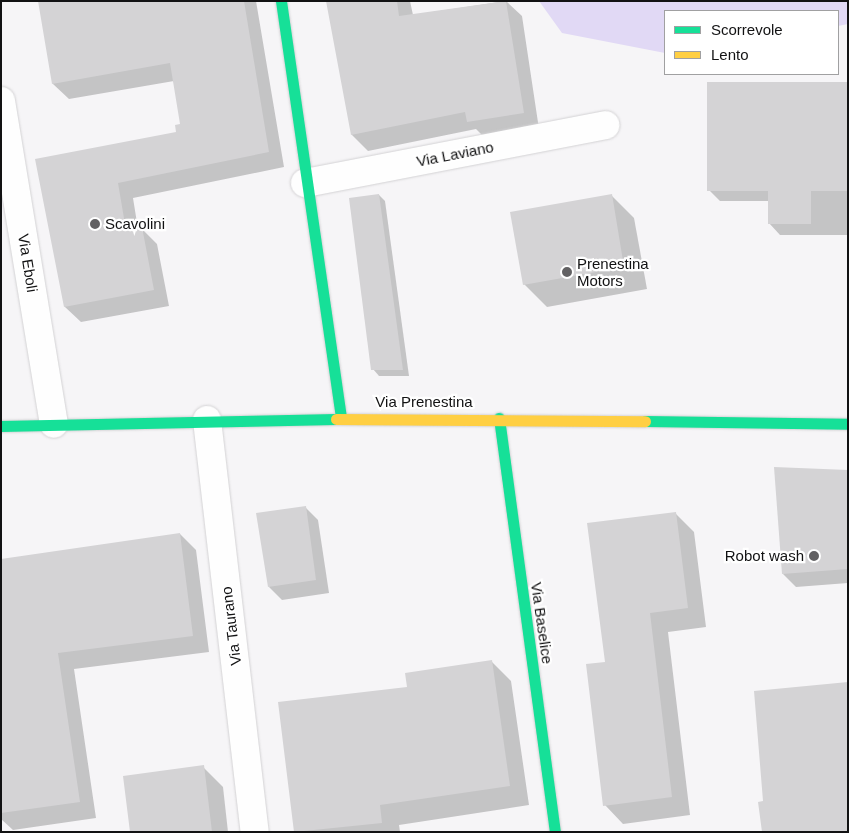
<!DOCTYPE html>
<style>
body{margin:0}
#map{position:relative;width:849px;height:833px;overflow:hidden;background:#f6f5f7;font-family:Helvetica,sans-serif}
div>[style]{position:absolute}
.green>*{inset:0;background:#e1d9f5}
.shadow>*{inset:0;background:#0003}
.building>*{inset:0;background:#d4d3d5}
.roads{filter:drop-shadow(0 0 1px #d3d2d4) drop-shadow(0 0 1px #d3d2d4)}
.street>*{height:28px;margin:-14px;padding:0 14px;transform-origin:14px;border-radius:14px;background:#fefefe}
.fast>*{height:11px;margin:-5.5px;padding:0 5.5px;transform-origin:5.5px;border-radius:5.5px;background:#16e098}
.slow>*{height:11px;margin:-5.5px;padding:0 5.5px;transform-origin:5.5px;border-radius:5.5px;background:#ffcf43}
.dots>*{width:14px;height:14px;translate:-50% -50%;box-sizing:border-box;border:2px solid #fff;border-radius:50%}
span{translate:-50% -50%;white-space:nowrap;text-align:center;line-height:1.15;-webkit-text-stroke:4.5px #fff;paint-order:stroke}
.street-label{font-size:15px;color:#121213}
.poi-label{font-size:15px;color:#121213}
.left{translate:0 -50%;text-align:left}
.right{translate:-100% -50%;text-align:right}
.frame{position:absolute;inset:0;border:2px solid #121213;pointer-events:none}
.legend{position:absolute;left:664px;top:10px;width:175px;height:65px;box-sizing:border-box;background:#fff;border:1px solid #a0a0a1;margin:0;padding:6px 9px;list-style:none;font-size:15px;color:#121213}
.legend li{display:flex;align-items:center;gap:10px;height:25px}
.legend b{width:25px;border:1px solid #a0a0a1}
</style>
<div id="map">
<div class="green">
<div style="clip-path:polygon(539px 1px,848px 1px,848px 24px,838px 26px,838px 11px,665px 11px,665px 53px,562px 33px)"></div>
</div>
<div class="shadow">
<div style="clip-path:polygon(39px 1px,256px 1px,284px 167px,133px 198px,138px 229px,142px 229px,157px 244px,169px 306px,81px 322px,65px 307px,37px 160px,178px 133px,182px 125px,174px 81px,69px 99px,53px 84px)"></div>
<div style="clip-path:polygon(329px 1px,410px 1px,413px 15px,506px 1px,522px 16px,539px 129px,484px 137px,476px 129px,368px 151px,352px 135px)"></div>
<div style="clip-path:polygon(848px 83px,848px 235px,780px 235px,769px 223px,769px 201px,720px 201px,709px 190px)"></div>
<div style="clip-path:polygon(379px 195px,385px 201px,409px 376px,379px 376px,373px 369px)"></div>
<div style="clip-path:polygon(611px 195px,634px 218px,647px 289px,547px 307px,524px 284px)"></div>
<div style="clip-path:polygon(848px 471px,848px 583px,796px 587px,783px 574px)"></div>
<div style="clip-path:polygon(305px 507px,318px 520px,329px 593px,282px 600px,269px 587px)"></div>
<div style="clip-path:polygon(675px 513px,694px 532px,706px 627px,668px 632px,690px 815px,623px 824px,605px 805px,606px 663px)"></div>
<div style="clip-path:polygon(180px 534px,196px 550px,209px 652px,74px 669px,96px 818px,13px 830px,1px 819px,1px 560px)"></div>
<div style="clip-path:polygon(491px 661px,511px 681px,529px 805px,399px 825px,400px 832px,295px 832px,408px 688px)"></div>
<div style="clip-path:polygon(203px 767px,223px 787px,228px 832px,131px 832px)"></div>
</div>
<div class="building">
<div style="clip-path:polygon(38px 1px,244px 1px,269px 152px,118px 183px,126px 230px,142px 227px,154px 290px,64px 307px,35px 159px,176px 132px,175px 125px,180px 124px,170px 63px,52px 84px)"></div>
<div style="clip-path:polygon(326px 1px,397px 1px,399px 16px,506px 1px,524px 113px,467px 122px,465px 112px,351px 135px)"></div>
<div style="clip-path:polygon(707px 82px,848px 82px,848px 191px,811px 191px,811px 224px,768px 224px,768px 191px,707px 191px)"></div>
<div style="clip-path:polygon(379px 194px,403px 370px,371px 370px,349px 198px)"></div>
<div style="clip-path:polygon(612px 194px,624px 267px,523px 285px,510px 212px)"></div>
<div style="clip-path:polygon(774px 467px,848px 470px,848px 569px,782px 574px)"></div>
<div style="clip-path:polygon(306px 506px,316px 580px,268px 587px,256px 513px)"></div>
<div style="clip-path:polygon(676px 512px,688px 608px,650px 613px,672px 797px,603px 806px,586px 664px,605px 662px,587px 523px)"></div>
<div style="clip-path:polygon(180px 533px,193px 636px,58px 653px,80px 802px,1px 813px,1px 559px)"></div>
<div style="clip-path:polygon(492px 660px,510px 786px,380px 805px,382px 823px,294px 832px,278px 702px,407px 687px,405px 673px)"></div>
<div style="clip-path:polygon(848px 682px,848px 832px,762px 832px,758px 802px,763px 801px,754px 691px)"></div>
<div style="clip-path:polygon(204px 765px,212px 832px,130px 832px,123px 776px)"></div>
</div>
<div class="roads">
<div class="street">
<div style="left:1px;top:101px;width:327px;rotate:80.7deg"></div>
<div style="left:305px;top:183px;width:306px;rotate:-10.9deg"></div>
<div style="left:207px;top:420px;width:415px;rotate:83.4deg"></div>
</div>
<div class="fast">
<div style="left:281px;top:1px;width:421px;rotate:81.8deg"></div>
<div style="left:499px;top:418px;width:418px;rotate:82.3deg"></div>
<div style="left:645px;top:421px;width:203px;rotate:0.8deg"></div>
<div style="left:1px;top:426px;width:335px;rotate:-1.2deg"></div>
</div>
<div class="slow">
<div style="left:336px;top:419px;width:309px;rotate:0.4deg"></div>
</div>
</div>
<div class="dots">
<div style="left:95px;top:224px;background:#626163"></div>
<div style="left:567px;top:272px;background:#626163"></div>
<div style="left:814px;top:556px;background:#626163"></div>
</div>
<div class="street-label">
<span style="left:455px;top:154px;rotate:-11deg">Via Laviano</span>
<span style="left:28px;top:263px;rotate:81deg">Via Eboli</span>
<span style="left:424px;top:402px">Via Prenestina</span>
<span style="left:542px;top:623px;rotate:82deg">Via Baselice</span>
<span style="left:231px;top:626px;rotate:-97deg">Via Taurano</span>
</div>
<div class="poi-label">
<span class="left" style="left:105px;top:224px">Scavolini</span>
<span class="left" style="left:577px;top:272px">Prenestina<br>Motors</span>
<span class="right" style="left:804px;top:556px">Robot wash</span>
</div>
<div class="frame"></div>
<ul class="legend">
<li><b style="height:6px;background:#16e098"></b>Scorrevole</li>
<li><b style="height:6px;background:#ffcf43"></b>Lento</li>
</ul>
</div>
